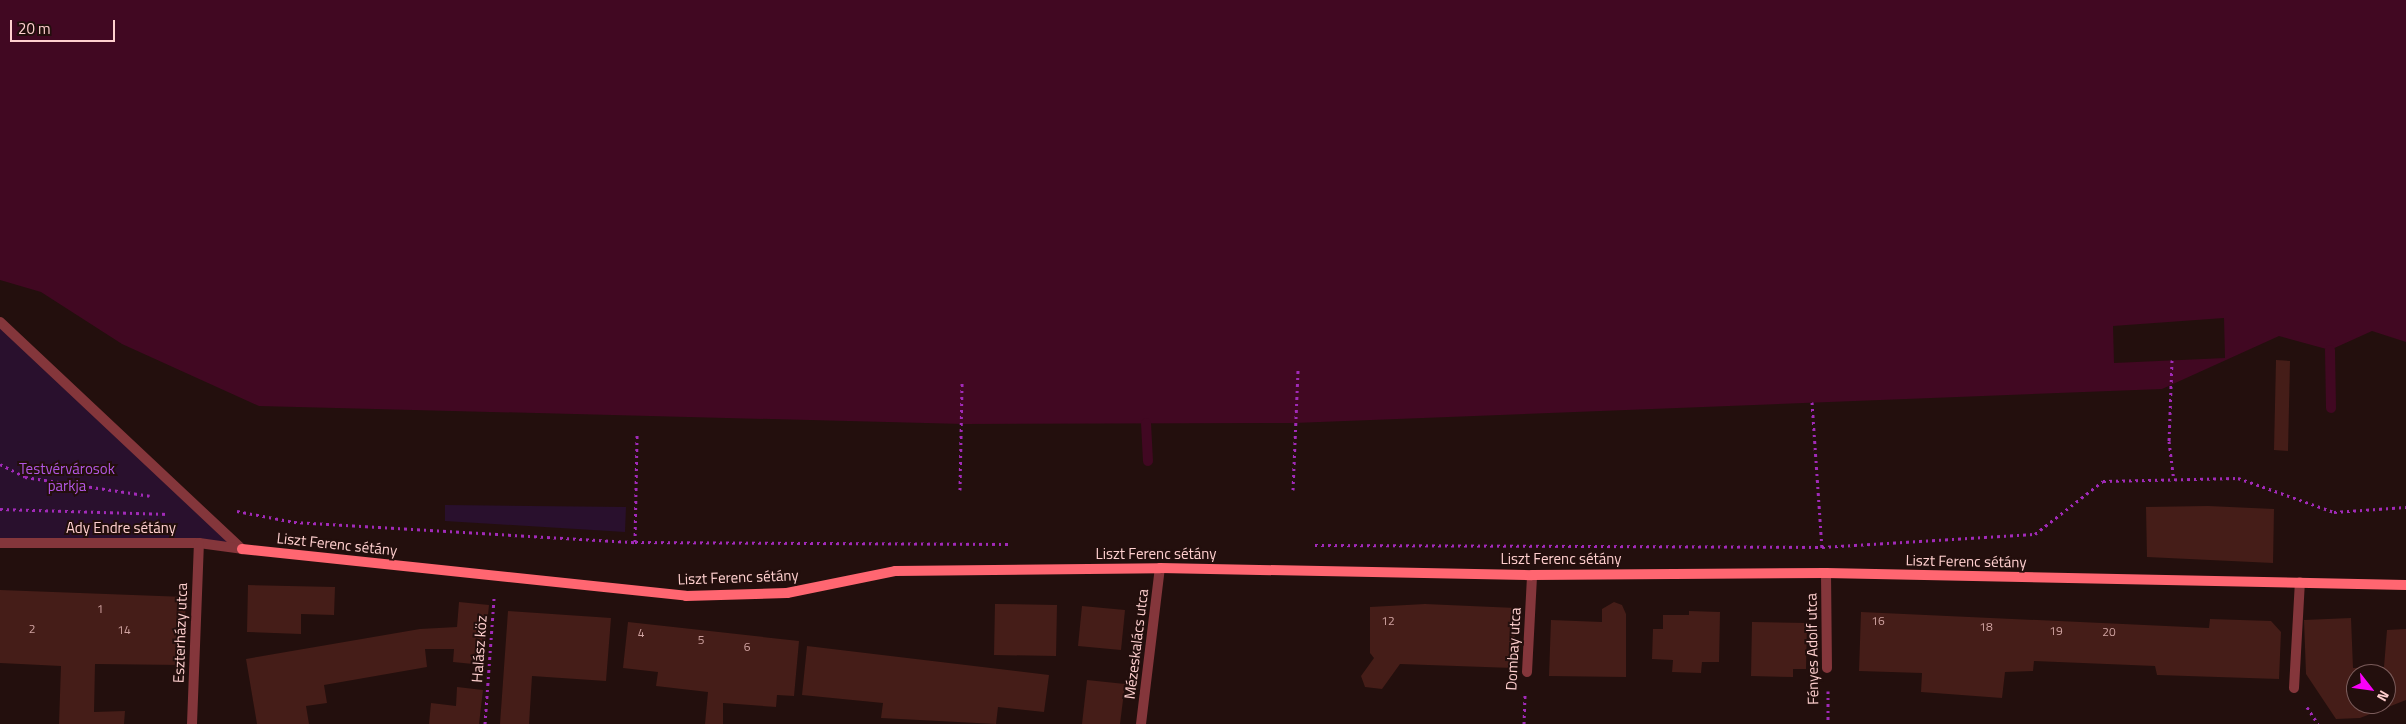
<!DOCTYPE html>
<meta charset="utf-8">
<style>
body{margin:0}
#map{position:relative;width:2406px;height:724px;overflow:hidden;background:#230f0d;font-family:"Titillium Web",sans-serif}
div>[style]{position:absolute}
.green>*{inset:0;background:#29102d}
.water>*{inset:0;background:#410822}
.pier>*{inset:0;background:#230f0d}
.stream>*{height:10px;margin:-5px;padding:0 5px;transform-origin:5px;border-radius:5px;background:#410822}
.building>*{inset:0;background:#451d18}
.path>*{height:3px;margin-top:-1.5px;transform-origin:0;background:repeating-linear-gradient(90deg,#a12ab8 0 2.5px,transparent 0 6.5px)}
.street>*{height:10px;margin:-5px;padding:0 5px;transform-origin:5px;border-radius:5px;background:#84363b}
.secondary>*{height:10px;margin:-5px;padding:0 5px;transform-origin:5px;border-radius:5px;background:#ff6671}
span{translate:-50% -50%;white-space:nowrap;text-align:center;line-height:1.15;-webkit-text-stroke:4px #230f0d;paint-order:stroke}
.number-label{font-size:12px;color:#d0a3a1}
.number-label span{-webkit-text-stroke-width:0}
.park-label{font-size:15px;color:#b257e3}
.street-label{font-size:15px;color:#ffd0cf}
.north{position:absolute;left:2346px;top:664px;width:50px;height:50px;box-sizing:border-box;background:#230f0d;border:1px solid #7b5c5b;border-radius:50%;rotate:120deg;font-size:14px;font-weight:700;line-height:20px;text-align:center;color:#ffd0cf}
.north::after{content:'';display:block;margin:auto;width:18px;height:22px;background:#fa00fa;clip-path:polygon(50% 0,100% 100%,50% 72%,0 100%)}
.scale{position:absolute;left:10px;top:20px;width:105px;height:22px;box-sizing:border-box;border:2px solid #ffd0cf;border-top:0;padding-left:6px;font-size:15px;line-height:18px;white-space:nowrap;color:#ffd0cf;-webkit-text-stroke:4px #230f0d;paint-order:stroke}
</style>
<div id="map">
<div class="green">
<div style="clip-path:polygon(0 322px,242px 549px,0 543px)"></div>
<div style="clip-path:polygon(445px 505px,626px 507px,625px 532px,445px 521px)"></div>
</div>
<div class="water">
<div style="clip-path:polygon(0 0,2406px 0,2406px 342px,2372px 331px,2330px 350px,2279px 336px,2162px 389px,1294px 423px,964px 424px,259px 406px,122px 344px,41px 292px,0 280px)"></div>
</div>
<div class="pier">
<div style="clip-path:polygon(2224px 318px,2225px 358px,2114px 363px,2113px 326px)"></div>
</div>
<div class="stream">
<div style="left:2330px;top:350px;width:58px;rotate:89deg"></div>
<div style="left:1146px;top:423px;width:38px;rotate:87deg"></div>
</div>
<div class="building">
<div style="clip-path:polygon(2276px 360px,2290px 361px,2288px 451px,2274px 450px)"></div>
<div style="clip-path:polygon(2208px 506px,2274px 509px,2273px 563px,2147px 557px,2146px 507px)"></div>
<div style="clip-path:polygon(248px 585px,335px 587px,334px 615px,301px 614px,301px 634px,247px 632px)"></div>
<div style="clip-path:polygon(0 590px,186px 597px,183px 665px,95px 664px,94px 712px,125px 711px,124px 724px,59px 724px,61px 666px,0 663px)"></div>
<div style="clip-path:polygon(459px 602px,489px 605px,483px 665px,453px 662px,454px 649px,425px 649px,427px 667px,324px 685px,327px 703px,306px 706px,309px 724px,257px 724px,246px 659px,420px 629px,457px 627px)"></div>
<div style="clip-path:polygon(1614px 602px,1622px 605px,1626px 614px,1626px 677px,1549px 676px,1551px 620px,1602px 622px,1602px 609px)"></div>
<div style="clip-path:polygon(995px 604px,1057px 605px,1056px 656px,994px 655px)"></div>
<div style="clip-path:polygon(1425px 604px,1516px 608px,1513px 668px,1400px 664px,1382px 689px,1365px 687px,1361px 676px,1374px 658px,1370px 653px,1370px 607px)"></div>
<div style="clip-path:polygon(1082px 606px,1125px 610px,1121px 650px,1078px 646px)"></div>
<div style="clip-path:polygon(508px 611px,611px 618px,606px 681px,532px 676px,529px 724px,500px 724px)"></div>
<div style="clip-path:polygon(1689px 611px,1720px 612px,1719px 662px,1702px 662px,1701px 673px,1672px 672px,1673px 660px,1652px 659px,1653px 629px,1663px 629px,1663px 615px,1689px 615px)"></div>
<div style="clip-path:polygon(1861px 612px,2209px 628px,2210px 619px,2271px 621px,2281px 632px,2279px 679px,2157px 675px,2155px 666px,2034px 661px,2033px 671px,2005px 672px,2002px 698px,1921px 692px,1922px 673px,1859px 671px)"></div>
<div style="clip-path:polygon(evenodd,2351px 618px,2353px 668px,2384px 667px,2387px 630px,2406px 629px,2406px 700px,2360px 718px,2336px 719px,2306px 674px,2304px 620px,2351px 618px,2356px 674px,2386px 674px,2386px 704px,2356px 704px,2356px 674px)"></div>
<div style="clip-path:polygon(628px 622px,799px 641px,794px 696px,777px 695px,776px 707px,723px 703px,723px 724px,705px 724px,708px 692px,656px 686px,658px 672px,623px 668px)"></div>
<div style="clip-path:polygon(1752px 622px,1807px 623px,1806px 669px,1793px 669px,1793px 677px,1751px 676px)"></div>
<div style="clip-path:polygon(807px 646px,1049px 675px,1044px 712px,998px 707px,996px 724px,881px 718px,883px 703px,802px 695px)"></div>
<div style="clip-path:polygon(1087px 680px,1125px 684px,1120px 724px,1082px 724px)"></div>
<div style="clip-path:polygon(457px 687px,483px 690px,479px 724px,429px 724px,431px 703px,456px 706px)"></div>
</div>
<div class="path">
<div style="left:2172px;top:360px;width:81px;rotate:92.1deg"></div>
<div style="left:2169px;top:441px;width:38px;rotate:83deg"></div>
<div style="left:1812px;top:402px;width:146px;rotate:86.1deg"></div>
<div style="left:0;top:464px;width:28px;rotate:27deg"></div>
<div style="left:25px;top:477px;width:126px;rotate:8.6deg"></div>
<div style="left:960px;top:490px;width:108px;rotate:-88.9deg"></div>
<div style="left:1293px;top:490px;width:120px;rotate:-87.6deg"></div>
<div style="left:0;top:509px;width:169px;rotate:1.7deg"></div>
<div style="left:237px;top:511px;width:58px;rotate:10.9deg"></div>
<div style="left:294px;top:522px;width:342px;rotate:3.4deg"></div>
<div style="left:635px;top:542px;width:374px;rotate:0.3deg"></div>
<div style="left:635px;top:542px;width:109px;rotate:-88.9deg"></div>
<div style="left:1315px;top:545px;width:507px;rotate:0.23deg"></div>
<div style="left:1822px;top:547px;width:213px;rotate:-3.5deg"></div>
<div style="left:2035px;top:534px;width:86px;rotate:-37.9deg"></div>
<div style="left:2103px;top:481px;width:135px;rotate:-1.3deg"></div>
<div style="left:2238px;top:478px;width:102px;rotate:19.5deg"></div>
<div style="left:2334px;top:512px;width:72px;rotate:-4deg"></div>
<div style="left:1828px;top:691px;width:33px;rotate:90deg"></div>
<div style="left:2307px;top:707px;width:20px;rotate:57deg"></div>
<div style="left:485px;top:724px;width:127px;rotate:-85.9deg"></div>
<div style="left:1524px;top:724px;width:29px;rotate:-88deg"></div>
</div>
<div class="street">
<div style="left:0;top:322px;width:332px;rotate:43.2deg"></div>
<div style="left:0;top:543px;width:199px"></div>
<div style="left:199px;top:543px;width:43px;rotate:7.9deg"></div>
<div style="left:1826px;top:573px;width:95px;rotate:89.4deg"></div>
<div style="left:1527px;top:672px;width:97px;rotate:-87deg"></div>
<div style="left:2294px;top:688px;width:106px;rotate:-86.8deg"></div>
<div style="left:192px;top:724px;width:181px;rotate:-87.8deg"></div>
<div style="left:1141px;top:724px;width:157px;rotate:-83.1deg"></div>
</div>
<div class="secondary">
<div style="left:242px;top:549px;width:446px;rotate:6deg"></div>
<div style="left:686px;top:596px;width:101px;rotate:-1.7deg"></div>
<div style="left:787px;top:593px;width:110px;rotate:-11.5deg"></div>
<div style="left:895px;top:571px;width:265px;rotate:-0.6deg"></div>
<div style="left:1160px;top:568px;width:372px;rotate:1.1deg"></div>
<div style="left:1532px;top:575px;width:294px;rotate:-0.4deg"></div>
<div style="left:1826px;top:573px;width:580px;rotate:1.19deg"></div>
</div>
<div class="number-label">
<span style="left:100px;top:609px">1</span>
<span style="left:1388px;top:621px">12</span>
<span style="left:1878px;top:621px">16</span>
<span style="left:1986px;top:627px">18</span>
<span style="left:32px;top:629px">2</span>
<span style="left:124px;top:630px">14</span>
<span style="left:2056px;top:631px">19</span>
<span style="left:2109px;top:632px">20</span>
<span style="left:641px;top:633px">4</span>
<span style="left:701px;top:640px">5</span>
<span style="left:747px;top:647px">6</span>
</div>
<div class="park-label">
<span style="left:67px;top:477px">Testvérvárosok<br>parkja</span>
</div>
<div class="street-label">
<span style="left:121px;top:528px">Ady Endre sétány</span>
<span style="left:337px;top:544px;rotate:6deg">Liszt Ferenc sétány</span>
<span style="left:1156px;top:554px">Liszt Ferenc sétány</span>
<span style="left:1561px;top:559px">Liszt Ferenc sétány</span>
<span style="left:1966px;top:561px;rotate:1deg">Liszt Ferenc sétány</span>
<span style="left:738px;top:577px;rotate:-2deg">Liszt Ferenc sétány</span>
<span style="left:180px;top:633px;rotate:-88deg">Eszterházy utca</span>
<span style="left:1136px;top:644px;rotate:-83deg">Mézeskalács utca</span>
<span style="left:479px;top:649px;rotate:-86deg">Halász köz</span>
<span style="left:1513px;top:649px;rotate:-87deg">Dombay utca</span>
<span style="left:1812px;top:649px;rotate:-91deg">Fényes Adolf utca</span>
</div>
<div class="north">N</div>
<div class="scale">20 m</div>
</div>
